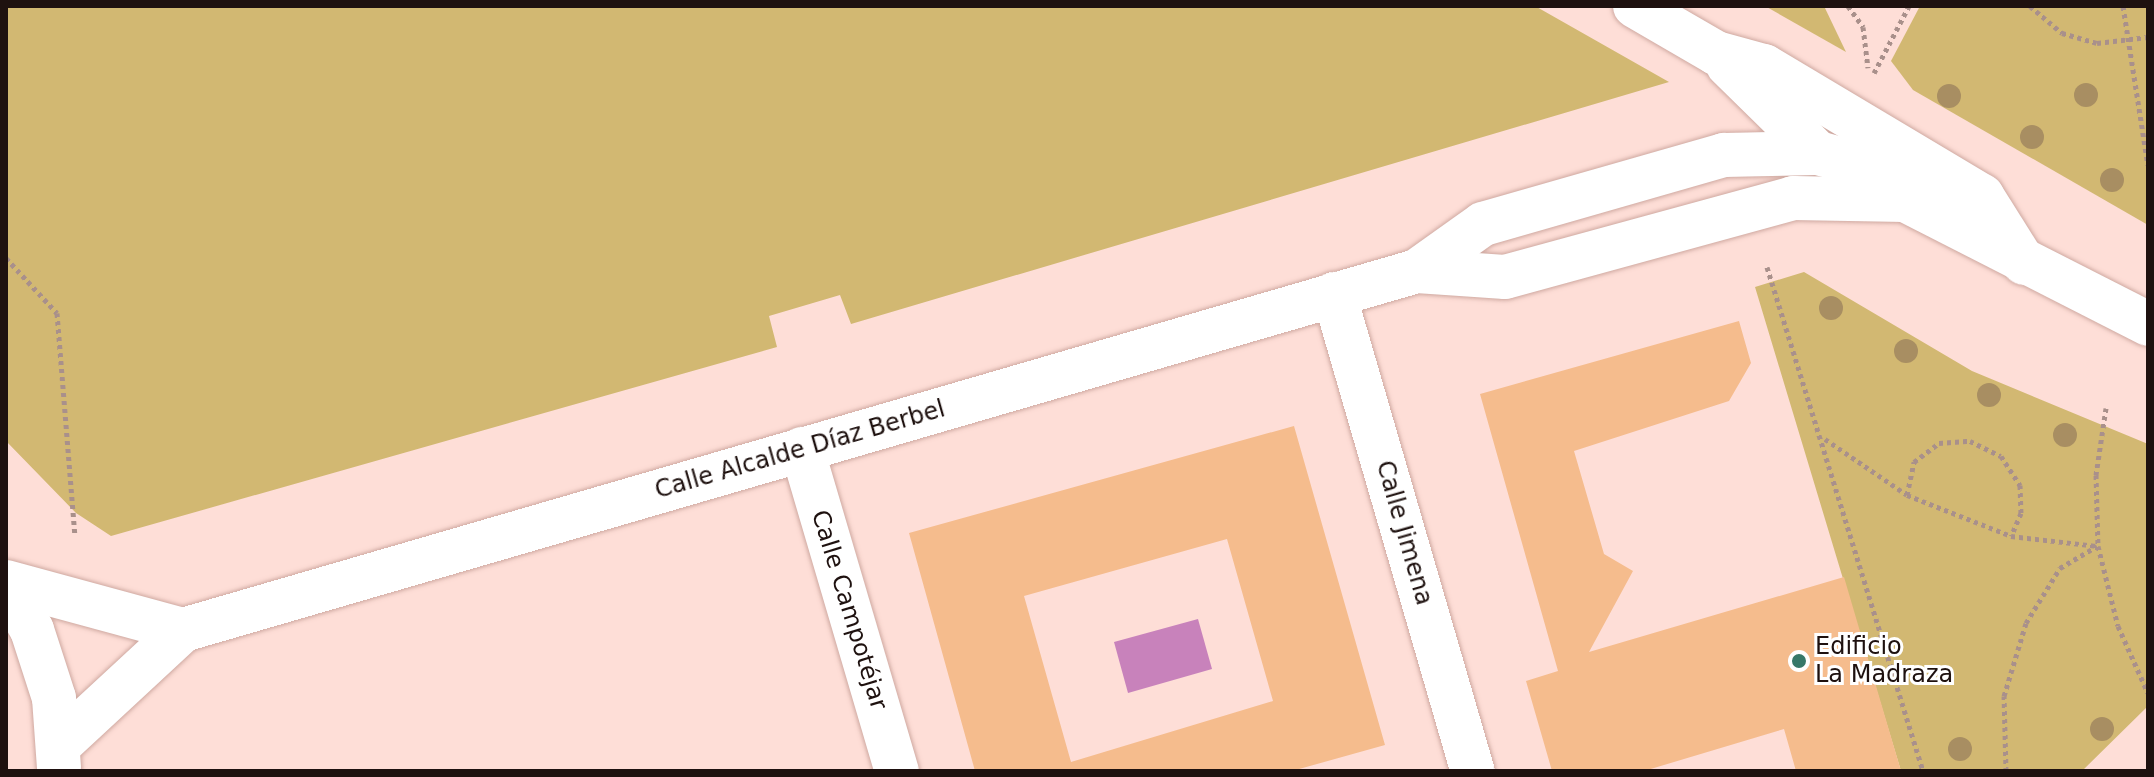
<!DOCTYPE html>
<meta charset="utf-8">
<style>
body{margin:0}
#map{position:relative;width:2154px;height:777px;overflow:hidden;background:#feded7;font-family:"DejaVu Sans",sans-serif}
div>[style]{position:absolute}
.green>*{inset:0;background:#d2b872}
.water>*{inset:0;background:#c882bb}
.building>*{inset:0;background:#f5bc8d}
.path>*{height:5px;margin-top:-2.5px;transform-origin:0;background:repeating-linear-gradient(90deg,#a9908b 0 4px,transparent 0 8px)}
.roads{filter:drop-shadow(0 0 2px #cfa9a1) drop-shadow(0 0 2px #cfa9a1)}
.street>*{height:44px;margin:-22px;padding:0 22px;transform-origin:22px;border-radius:22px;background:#fff}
.trees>*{width:24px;height:24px;margin:-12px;border-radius:50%;background:#a88e62}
.dots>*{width:22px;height:22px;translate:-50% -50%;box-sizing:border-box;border:4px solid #fff;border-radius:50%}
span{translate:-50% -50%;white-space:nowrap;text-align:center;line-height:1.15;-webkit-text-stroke:6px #fff;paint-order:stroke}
.street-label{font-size:24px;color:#1e110f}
.poi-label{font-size:24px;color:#1e110f}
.left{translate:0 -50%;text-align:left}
.frame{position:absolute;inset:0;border:8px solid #1e110f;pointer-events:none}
</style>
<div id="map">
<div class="green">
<div style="clip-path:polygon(6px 6px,1535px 6px,1669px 82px,851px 324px,840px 295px,769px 316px,777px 347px,111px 536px,76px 513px,6px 441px)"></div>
<div style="clip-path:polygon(1765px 6px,1824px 6px,1846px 52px)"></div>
<div style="clip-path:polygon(1920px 6px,2148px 6px,2148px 225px,1913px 90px,1891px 61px)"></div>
<div style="clip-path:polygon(1804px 272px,1972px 371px,2148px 444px,2148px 706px,2082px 771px,1901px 771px,1755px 287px)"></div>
</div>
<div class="water">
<div style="clip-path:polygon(1198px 619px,1212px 669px,1128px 693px,1114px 642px)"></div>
</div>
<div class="building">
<div style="clip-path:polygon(1739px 321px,1751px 363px,1729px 401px,1574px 451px,1604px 554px,1633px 571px,1589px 652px,1844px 577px,1901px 771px,1796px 771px,1784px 729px,1644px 771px,1552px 771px,1526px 681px,1558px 671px,1480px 394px)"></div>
<div style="clip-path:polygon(evenodd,1294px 426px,1385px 745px,1292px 771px,975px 771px,909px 533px,1294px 426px,1227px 539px,1273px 701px,1071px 762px,1024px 596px,1227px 539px)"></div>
</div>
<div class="path">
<div style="left:1848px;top:6px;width:26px;rotate:54deg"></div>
<div style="left:1863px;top:27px;width:41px;rotate:83deg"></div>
<div style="left:2030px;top:6px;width:42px;rotate:40.2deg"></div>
<div style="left:2062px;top:33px;width:36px;rotate:16deg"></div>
<div style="left:2097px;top:43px;width:51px;rotate:-6.7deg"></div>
<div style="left:2123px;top:6px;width:161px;rotate:81.1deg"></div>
<div style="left:1874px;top:73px;width:76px;rotate:-62.4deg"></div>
<div style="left:6px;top:258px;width:75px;rotate:47.2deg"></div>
<div style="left:57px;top:313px;width:223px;rotate:85.4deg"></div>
<div style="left:1767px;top:267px;width:528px;rotate:72.8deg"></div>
<div style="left:2106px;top:408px;width:68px;rotate:98.5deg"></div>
<div style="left:2096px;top:475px;width:71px;rotate:88.4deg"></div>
<div style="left:2098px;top:546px;width:82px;rotate:76deg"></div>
<div style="left:2118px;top:626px;width:73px;rotate:65.9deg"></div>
<div style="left:1825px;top:439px;width:99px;rotate:34.3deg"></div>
<div style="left:1907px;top:495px;width:112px;rotate:21.5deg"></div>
<div style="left:2011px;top:536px;width:88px;rotate:6.6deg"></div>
<div style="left:1907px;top:495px;width:34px;rotate:-78deg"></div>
<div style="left:1914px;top:462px;width:31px;rotate:-37deg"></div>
<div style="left:1939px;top:443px;width:31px;rotate:-4deg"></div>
<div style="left:1970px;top:441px;width:34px;rotate:26deg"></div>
<div style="left:2001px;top:456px;width:35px;rotate:57deg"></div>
<div style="left:2020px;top:485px;width:28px;rotate:88deg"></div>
<div style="left:2021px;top:513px;width:25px;rotate:113deg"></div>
<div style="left:2006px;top:771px;width:75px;rotate:-91.5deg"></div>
<div style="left:2004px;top:696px;width:76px;rotate:-73.2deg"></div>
<div style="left:2026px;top:623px;width:65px;rotate:-58.3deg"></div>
<div style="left:2060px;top:568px;width:43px;rotate:-30.7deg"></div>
</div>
<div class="roads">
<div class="street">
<div style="left:1635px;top:6px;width:94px;rotate:30.1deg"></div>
<div style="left:1716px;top:53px;width:50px;rotate:15.2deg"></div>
<div style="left:1764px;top:66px;width:254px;rotate:30.8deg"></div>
<div style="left:1982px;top:196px;width:79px;rotate:57.9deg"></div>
<div style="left:1728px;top:65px;width:126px;rotate:44.4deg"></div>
<div style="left:1417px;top:271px;width:88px;rotate:3.9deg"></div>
<div style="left:1505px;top:277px;width:299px;rotate:-15.3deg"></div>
<div style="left:1793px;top:198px;width:112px;rotate:1deg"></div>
<div style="left:1334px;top:294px;width:497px;rotate:73.8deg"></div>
<div style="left:802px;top:449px;width:336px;rotate:73.6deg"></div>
<div style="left:6px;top:582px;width:183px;rotate:15.2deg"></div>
<div style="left:6px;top:585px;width:52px;rotate:60deg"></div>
<div style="left:32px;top:630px;width:71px;rotate:72.1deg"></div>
<div style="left:54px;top:698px;width:70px;rotate:85.9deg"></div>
<div style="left:59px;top:745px;width:169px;rotate:-42.8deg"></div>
<div style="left:183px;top:630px;width:1285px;rotate:-16.22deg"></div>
<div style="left:1417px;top:271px;width:81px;rotate:-35.5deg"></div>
<div style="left:1483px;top:224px;width:251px;rotate:-16deg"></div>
<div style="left:1724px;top:155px;width:94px;rotate:-1.2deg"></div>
<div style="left:1818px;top:153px;width:57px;rotate:15.3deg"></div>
<div style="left:1873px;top:168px;width:45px;rotate:45deg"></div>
<div style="left:1905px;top:200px;width:273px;rotate:27deg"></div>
</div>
</div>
<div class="trees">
<div style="left:2086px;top:95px"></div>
<div style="left:1949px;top:96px"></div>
<div style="left:2032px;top:137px"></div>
<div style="left:2112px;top:180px"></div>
<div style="left:1831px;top:308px"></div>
<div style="left:1906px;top:351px"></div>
<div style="left:1989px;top:395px"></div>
<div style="left:2065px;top:435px"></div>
<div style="left:2102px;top:729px"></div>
<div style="left:1960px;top:749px"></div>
</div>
<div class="dots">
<div style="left:1799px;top:661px;background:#377869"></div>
</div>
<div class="street-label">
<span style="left:800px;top:450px;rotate:-16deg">Calle Alcalde Díaz Berbel</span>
<span style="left:1404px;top:533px;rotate:74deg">Calle Jimena</span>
<span style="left:849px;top:610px;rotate:73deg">Calle Campotéjar</span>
</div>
<div class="poi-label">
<span class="left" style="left:1815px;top:661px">Edificio<br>La Madraza</span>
</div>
<div class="frame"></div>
</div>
